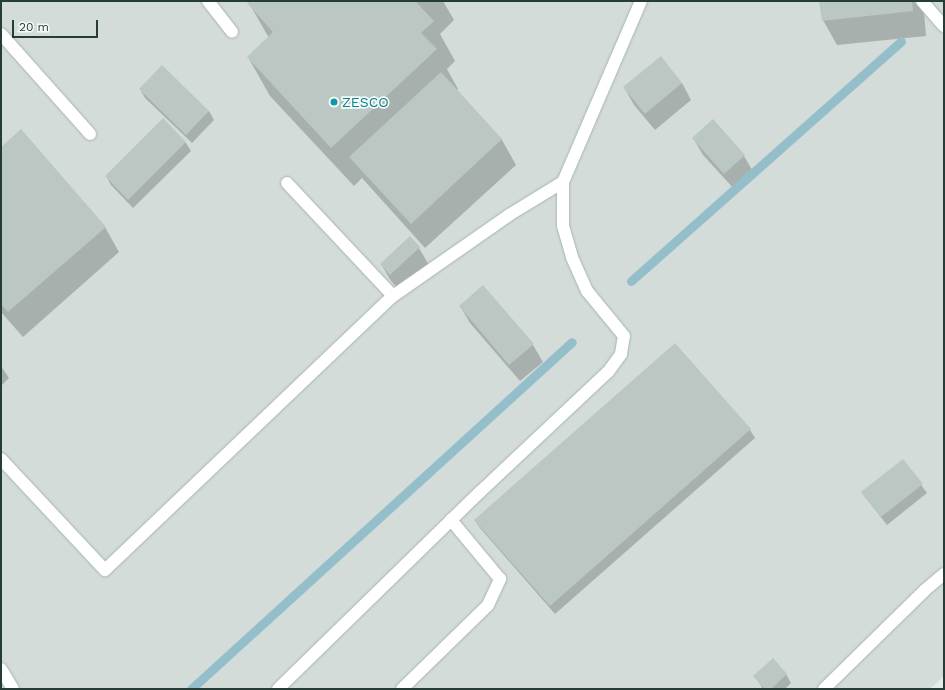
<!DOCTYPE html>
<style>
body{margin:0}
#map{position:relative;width:945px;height:690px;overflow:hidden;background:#e5ece9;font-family:"Work Sans",sans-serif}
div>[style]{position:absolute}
.built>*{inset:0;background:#d3dcd9}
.shadow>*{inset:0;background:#0003}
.stream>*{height:9px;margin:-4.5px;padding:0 4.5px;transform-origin:4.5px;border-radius:4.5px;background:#94bfca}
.building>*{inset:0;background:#bac7c3}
.roads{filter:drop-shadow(0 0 1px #a8b4b0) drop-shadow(0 0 1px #a8b4b0)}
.lane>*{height:12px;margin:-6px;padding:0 6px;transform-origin:6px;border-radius:6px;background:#fff}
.dots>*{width:11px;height:11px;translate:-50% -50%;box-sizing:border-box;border:2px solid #f5f9f7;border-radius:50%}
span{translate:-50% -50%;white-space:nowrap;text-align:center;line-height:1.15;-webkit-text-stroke:3.5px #f5f9f7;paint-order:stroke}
.culture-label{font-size:14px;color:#0d838f}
.left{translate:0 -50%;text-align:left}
.frame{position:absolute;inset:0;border:2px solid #263c38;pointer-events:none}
.scale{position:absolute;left:12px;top:20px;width:86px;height:18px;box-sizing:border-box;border:2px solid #263c38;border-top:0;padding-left:5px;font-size:12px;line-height:14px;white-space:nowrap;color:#263c38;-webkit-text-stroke:3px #f5f9f7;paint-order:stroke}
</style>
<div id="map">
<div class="built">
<div style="clip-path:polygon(1px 1px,944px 1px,944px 676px,930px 689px,1px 689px)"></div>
</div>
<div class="shadow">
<div style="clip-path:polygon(251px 1px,443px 1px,454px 20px,440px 34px,455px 61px,447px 69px,458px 89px,456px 91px,502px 140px,516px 165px,425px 248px,362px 178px,354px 186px,270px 96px,248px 57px,269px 38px,249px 3px)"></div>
<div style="clip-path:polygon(820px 1px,923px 1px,926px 36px,837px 45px,823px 20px)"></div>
<div style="clip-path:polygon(682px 83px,691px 100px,655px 130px,634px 105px,624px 87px)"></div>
<div style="clip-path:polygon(140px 89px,209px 111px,214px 120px,192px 143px,145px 98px)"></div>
<div style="clip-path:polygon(163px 120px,186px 143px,191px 151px,133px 208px,111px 185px,106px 176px)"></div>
<div style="clip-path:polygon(713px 121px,744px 156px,754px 173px,735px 190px,703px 155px,693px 138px)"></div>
<div style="clip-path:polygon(1px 148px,105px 227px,119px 252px,23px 337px,1px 312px)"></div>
<div style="clip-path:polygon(419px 248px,429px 265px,400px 291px,391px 281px,381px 264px)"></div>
<div style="clip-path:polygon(460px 306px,533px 345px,543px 362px,520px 381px,470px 323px)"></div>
<div style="clip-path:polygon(1px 366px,9px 378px,1px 386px)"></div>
<div style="clip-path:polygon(750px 430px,755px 438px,555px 614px,480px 528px,475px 520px)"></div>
<div style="clip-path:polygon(903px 460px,927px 493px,887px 525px,862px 493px)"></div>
<div style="clip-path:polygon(786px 674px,791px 683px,785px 689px,763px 689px,755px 676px)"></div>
</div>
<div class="stream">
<div style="left:631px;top:281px;width:361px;rotate:-41.6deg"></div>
<div style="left:191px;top:689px;width:515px;rotate:-42.33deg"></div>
</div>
<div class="building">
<div style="clip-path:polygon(250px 1px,415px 1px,434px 21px,421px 33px,437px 49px,331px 148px,247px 57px,273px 32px,247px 3px)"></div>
<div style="clip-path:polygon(819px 1px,912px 1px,913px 11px,822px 21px)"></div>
<div style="clip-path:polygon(661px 56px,682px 83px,645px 114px,623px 87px)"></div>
<div style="clip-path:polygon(162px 65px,209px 111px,186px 135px,139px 89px)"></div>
<div style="clip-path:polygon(441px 72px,502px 139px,411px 224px,349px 157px)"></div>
<div style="clip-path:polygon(163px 118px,186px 142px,128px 200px,105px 176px)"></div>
<div style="clip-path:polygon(713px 119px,745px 155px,724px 174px,692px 138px)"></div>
<div style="clip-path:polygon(21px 129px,106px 227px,8px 312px,1px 304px,1px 147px)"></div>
<div style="clip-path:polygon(410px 236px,420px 247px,390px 275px,380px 264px)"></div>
<div style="clip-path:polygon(483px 285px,534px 344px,509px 365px,459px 306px)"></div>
<div style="clip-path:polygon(675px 343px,751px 429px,550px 606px,474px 520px)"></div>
<div style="clip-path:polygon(903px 459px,923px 484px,881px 517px,861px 492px)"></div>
<div style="clip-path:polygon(773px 658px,787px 674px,771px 689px,765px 689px,753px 676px)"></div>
</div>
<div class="roads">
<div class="lane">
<div style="left:208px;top:1px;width:39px;rotate:52deg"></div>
<div style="left:922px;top:1px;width:33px;rotate:49deg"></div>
<div style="left:1px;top:34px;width:134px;rotate:48.3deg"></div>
<div style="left:287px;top:183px;width:155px;rotate:46.8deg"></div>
<div style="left:393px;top:296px;width:141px;rotate:-34.9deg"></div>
<div style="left:509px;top:215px;width:63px;rotate:-31.4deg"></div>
<div style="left:563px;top:182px;width:197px;rotate:-66.7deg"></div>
<div style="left:1px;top:459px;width:152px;rotate:46.9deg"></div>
<div style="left:105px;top:570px;width:398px;rotate:-43.6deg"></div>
<div style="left:1px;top:669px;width:23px;rotate:59deg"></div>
<div style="left:278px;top:689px;width:282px;rotate:-44.3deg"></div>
<div style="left:480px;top:492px;width:175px;rotate:-43.2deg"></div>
<div style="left:608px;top:372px;width:22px;rotate:-54deg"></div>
<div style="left:621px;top:354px;width:18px;rotate:-81deg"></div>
<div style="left:624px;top:336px;width:58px;rotate:-129.4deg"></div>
<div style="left:587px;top:291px;width:37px;rotate:-114deg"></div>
<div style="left:572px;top:257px;width:32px;rotate:-106deg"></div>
<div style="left:563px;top:226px;width:44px;rotate:-90deg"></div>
<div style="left:402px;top:689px;width:120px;rotate:-44.3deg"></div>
<div style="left:488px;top:605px;width:29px;rotate:-65deg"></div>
<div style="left:500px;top:579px;width:77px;rotate:-129.7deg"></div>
<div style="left:824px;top:689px;width:141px;rotate:-44.4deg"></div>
<div style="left:925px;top:590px;width:25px;rotate:-40deg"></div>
</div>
</div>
<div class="dots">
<div style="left:334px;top:102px;background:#0f9aa8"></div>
</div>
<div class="culture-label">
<span class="left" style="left:342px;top:102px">ZESCO</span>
</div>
<div class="frame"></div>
<div class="scale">20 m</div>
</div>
